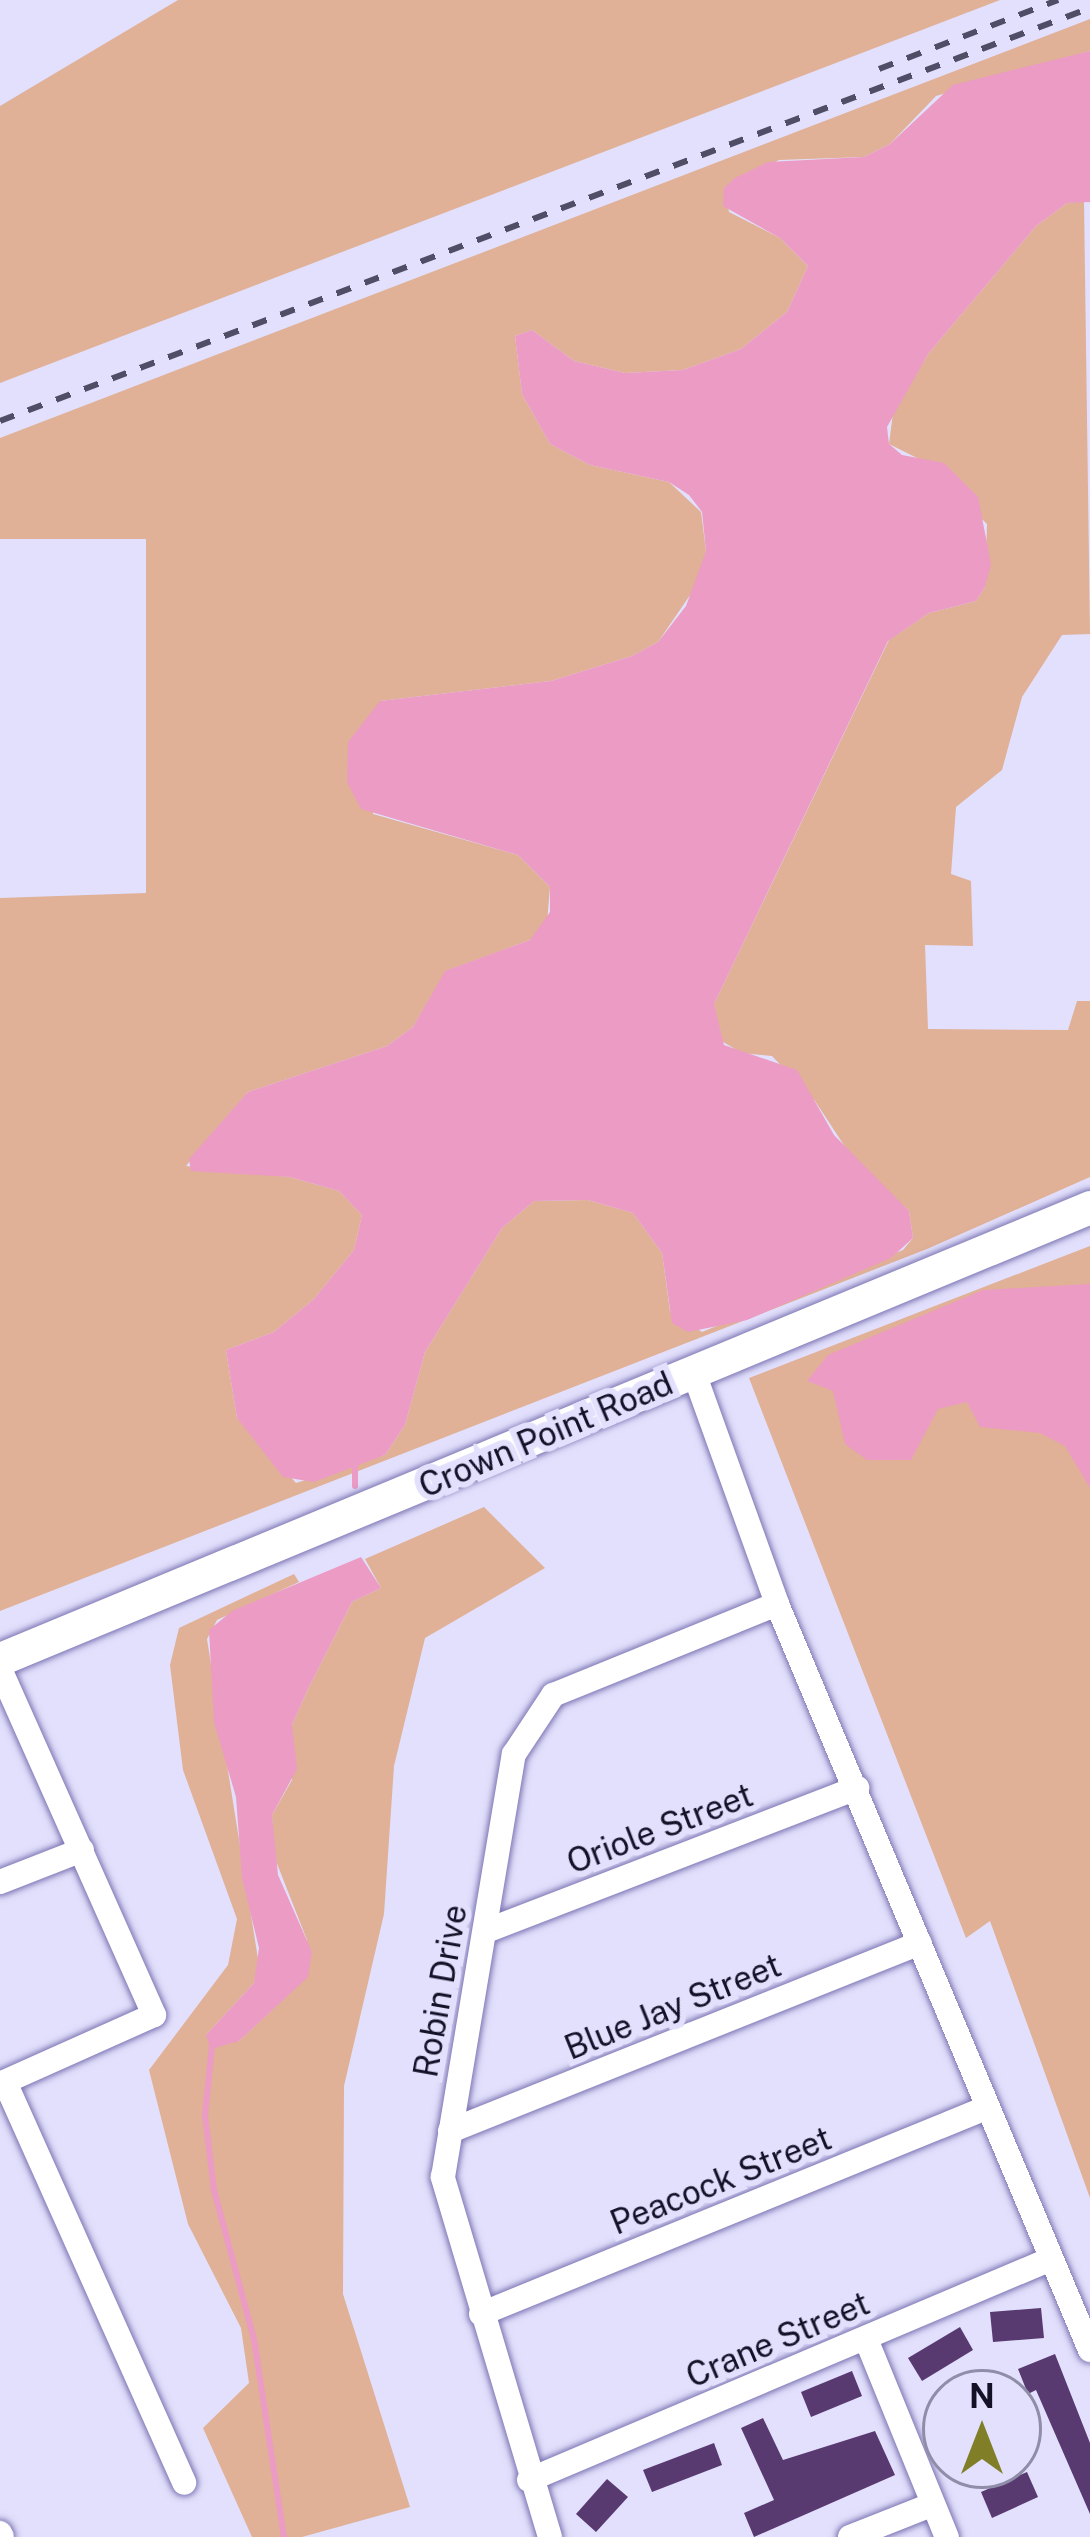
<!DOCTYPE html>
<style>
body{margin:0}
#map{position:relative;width:1090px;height:2537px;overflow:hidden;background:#e2e0fc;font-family:"Public Sans",sans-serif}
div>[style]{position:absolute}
.green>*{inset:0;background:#e0b097}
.water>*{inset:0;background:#eb9bc4}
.stream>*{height:6px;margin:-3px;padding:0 3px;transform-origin:3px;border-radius:3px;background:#eb9bc4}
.building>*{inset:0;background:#583970}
.roads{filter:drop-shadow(0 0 3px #7c75b3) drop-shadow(0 0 3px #7c75b3)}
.street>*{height:24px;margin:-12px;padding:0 12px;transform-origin:12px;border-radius:12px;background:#fff}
.secondary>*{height:33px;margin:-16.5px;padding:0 16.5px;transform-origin:16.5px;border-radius:16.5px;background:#fff}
.rail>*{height:6px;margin-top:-3px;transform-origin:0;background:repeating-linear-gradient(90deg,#504d66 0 15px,transparent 0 30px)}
span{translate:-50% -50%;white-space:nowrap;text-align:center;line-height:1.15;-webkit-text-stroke:12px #e2e0fc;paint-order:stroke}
.street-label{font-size:33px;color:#131028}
.north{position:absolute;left:922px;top:2369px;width:120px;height:120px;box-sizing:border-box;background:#e2e0fc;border:3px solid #8f8da7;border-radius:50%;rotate:0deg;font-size:33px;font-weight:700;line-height:48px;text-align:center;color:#131028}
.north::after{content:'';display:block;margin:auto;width:42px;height:54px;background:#807e26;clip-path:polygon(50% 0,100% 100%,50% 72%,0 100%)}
</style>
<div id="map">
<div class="green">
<div style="clip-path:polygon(178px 0,1000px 0,0 383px,0 106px)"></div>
<div style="clip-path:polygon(1090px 19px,1090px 51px,936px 96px,890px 144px,864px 157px,779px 160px,724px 188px,729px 212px,780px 238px,808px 266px,787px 312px,741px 349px,683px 370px,625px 373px,574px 361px,532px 330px,515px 336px,522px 394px,550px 444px,590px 465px,669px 482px,701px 512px,706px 551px,697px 585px,658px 642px,632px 656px,551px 681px,380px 701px,373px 814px,518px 855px,550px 887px,547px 923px,530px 940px,446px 971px,413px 1027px,387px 1046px,248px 1092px,186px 1166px,290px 1177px,339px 1191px,362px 1215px,354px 1250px,314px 1299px,274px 1332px,226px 1350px,237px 1418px,296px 1483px,385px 1455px,405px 1425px,425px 1352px,502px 1228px,534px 1201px,588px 1200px,633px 1213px,662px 1253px,670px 1311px,702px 1332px,903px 1250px,913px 1238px,909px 1211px,855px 1162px,815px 1101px,772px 1056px,742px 1053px,718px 1039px,714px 1004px,889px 640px,929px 613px,976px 601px,985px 587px,987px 524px,923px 461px,889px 444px,893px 413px,928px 354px,1036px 226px,1067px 203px,1084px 201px,1090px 634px,1062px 635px,1022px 697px,1002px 770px,956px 807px,951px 874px,971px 881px,973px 946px,925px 945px,928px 1029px,1068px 1030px,1077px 1001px,1090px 1001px,1090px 1177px,927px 1249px,0 1611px,0 898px,146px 893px,146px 539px,0 539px,0 438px)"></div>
<div style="clip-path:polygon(1090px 1246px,1090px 2198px,990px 1921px,966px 1938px,749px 1378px)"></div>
<div style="clip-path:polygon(484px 1507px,545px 1568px,425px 1638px,394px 1766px,384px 1914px,344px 2086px,343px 2294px,410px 2507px,302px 2537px,252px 2537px,203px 2428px,249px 2383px,241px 2328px,188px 2224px,149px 2070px,228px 1965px,237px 1919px,183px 1770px,170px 1665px,179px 1628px,294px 1574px,299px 1582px,217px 1620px,207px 1639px,259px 1965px,254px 1983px,206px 2035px,239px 2041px,308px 1976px,307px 1940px,274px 1856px,272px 1815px,292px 1780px,292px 1725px,307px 1691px,352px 1602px,381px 1588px,365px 1559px)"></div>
</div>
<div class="water">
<div style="clip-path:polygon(1090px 51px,1090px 202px,1067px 203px,1036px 226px,928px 354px,887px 427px,889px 444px,902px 455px,944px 463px,978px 497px,991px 564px,985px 587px,976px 601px,929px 613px,888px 641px,714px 1004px,724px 1045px,797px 1070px,834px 1135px,909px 1211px,913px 1238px,891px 1258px,747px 1320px,688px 1332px,672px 1323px,662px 1253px,633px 1213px,588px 1200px,534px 1201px,502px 1228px,425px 1352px,405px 1425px,385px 1455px,314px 1482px,283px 1477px,237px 1418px,226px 1350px,274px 1332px,314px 1299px,354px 1250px,362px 1215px,339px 1191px,290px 1177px,191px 1171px,189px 1159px,248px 1092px,387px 1046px,413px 1027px,445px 971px,530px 940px,550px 912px,550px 887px,518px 855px,361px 809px,347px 782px,348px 742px,380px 701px,551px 681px,632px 656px,658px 642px,686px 606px,706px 551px,702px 512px,689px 495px,669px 482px,590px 465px,550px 444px,522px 394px,515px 336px,532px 330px,574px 361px,625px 373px,683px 370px,741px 349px,787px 312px,808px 266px,780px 238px,723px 206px,724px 188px,735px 178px,768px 162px,864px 157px,890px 144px,953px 85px)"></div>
<div style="clip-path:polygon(1090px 1284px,1090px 1488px,1065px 1446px,1040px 1433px,980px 1427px,967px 1402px,938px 1409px,911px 1460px,867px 1460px,845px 1444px,833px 1391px,807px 1381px,828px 1355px,983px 1290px)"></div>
<div style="clip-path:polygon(361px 1557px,381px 1588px,352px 1602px,307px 1691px,292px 1725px,297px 1769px,272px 1815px,278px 1875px,312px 1952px,308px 1977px,239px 2041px,211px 2049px,206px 2035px,254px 1983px,259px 1948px,242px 1878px,236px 1797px,214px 1722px,209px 1630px,232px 1611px)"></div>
</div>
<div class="stream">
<div style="left:355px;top:1486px;width:20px;rotate:-90deg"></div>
<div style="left:212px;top:2046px;width:69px;rotate:95.8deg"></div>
<div style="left:205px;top:2115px;width:76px;rotate:83.2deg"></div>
<div style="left:214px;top:2190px;width:154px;rotate:75deg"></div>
<div style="left:254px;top:2339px;width:200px;rotate:81.4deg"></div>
</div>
<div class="building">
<div style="clip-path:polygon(1041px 2308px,1044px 2338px,993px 2342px,990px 2312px)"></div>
<div style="clip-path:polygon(960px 2327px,973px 2350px,922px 2381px,908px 2358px)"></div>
<div style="clip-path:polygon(1055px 2354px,1090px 2443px,1090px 2514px,1036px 2390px,1028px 2394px,1018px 2369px)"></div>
<div style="clip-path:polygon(852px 2371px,862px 2396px,811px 2417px,801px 2392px)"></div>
<div style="clip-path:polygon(763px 2418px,783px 2460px,875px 2431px,895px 2475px,754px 2537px,744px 2513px,774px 2500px,741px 2428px)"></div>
<div style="clip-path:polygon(714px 2443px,722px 2465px,652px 2492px,643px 2470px)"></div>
<div style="clip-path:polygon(1027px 2472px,1038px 2497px,992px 2518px,981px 2492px)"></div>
<div style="clip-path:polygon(607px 2479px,628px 2497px,596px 2532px,576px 2514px)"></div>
</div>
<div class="roads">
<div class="street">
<div style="left:694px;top:1373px;width:245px;rotate:70.2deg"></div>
<div style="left:777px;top:1604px;width:809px;rotate:67.24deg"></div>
<div style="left:0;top:1669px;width:379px;rotate:66deg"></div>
<div style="left:154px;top:2015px;width:169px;rotate:155.9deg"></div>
<div style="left:0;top:1882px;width:88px;rotate:-21.3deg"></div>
<div style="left:486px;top:1931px;width:398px;rotate:-21.1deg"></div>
<div style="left:5px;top:2082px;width:439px;rotate:65.9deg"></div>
<div style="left:450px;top:2131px;width:506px;rotate:-21.8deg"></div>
<div style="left:481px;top:2314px;width:545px;rotate:-22.19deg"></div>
<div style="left:866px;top:2339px;width:214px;rotate:67.8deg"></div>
<div style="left:529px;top:2480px;width:567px;rotate:-22.95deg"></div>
<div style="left:0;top:2533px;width:4px;rotate:63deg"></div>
<div style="left:550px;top:2537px;width:376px;rotate:-106.6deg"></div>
<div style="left:443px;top:2177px;width:429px;rotate:-80.5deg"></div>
<div style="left:514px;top:1754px;width:71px;rotate:-56.5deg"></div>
<div style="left:553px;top:1695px;width:242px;rotate:-22.1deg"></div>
<div style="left:850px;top:2537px;width:87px;rotate:-21.6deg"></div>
</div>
<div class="secondary">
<div style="left:0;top:1659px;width:1180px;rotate:-22.52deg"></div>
</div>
</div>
<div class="rail">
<div style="left:879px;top:69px;width:192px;rotate:-21.1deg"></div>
<div style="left:0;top:421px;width:1166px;rotate:-20.75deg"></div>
</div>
<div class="street-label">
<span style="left:546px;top:1435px;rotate:-23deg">Crown Point Road</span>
<span style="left:660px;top:1829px;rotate:-21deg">Oriole Street</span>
<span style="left:441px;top:1991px;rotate:-80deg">Robin Drive</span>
<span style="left:673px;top:2007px;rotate:-22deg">Blue Jay Street</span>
<span style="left:721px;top:2181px;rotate:-22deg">Peacock Street</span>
<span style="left:778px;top:2340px;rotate:-23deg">Crane Street</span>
</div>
<div class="north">N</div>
</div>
